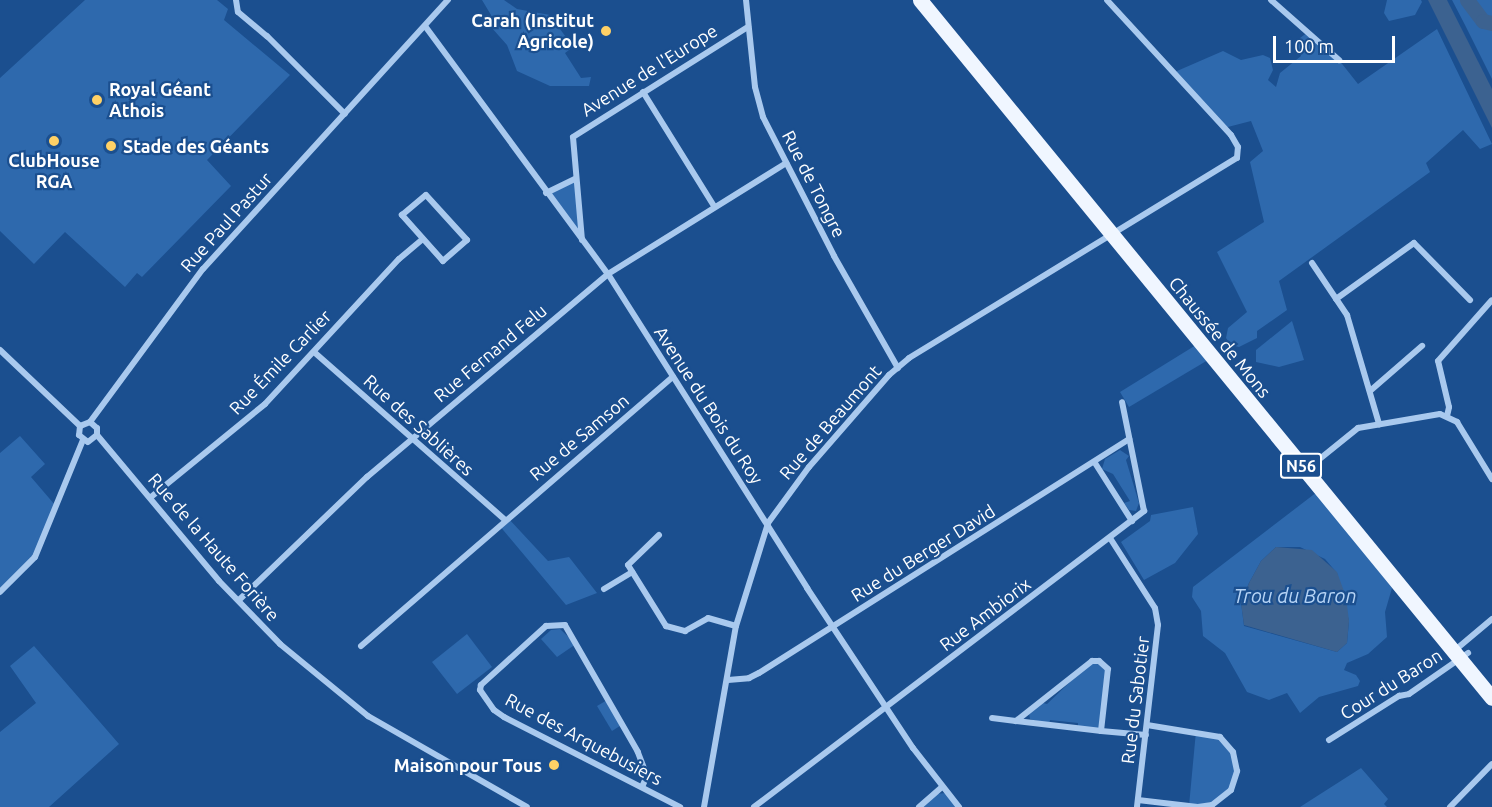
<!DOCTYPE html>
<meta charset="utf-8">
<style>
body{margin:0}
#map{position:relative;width:1492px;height:807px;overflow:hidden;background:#1b4f8f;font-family:Ubuntu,sans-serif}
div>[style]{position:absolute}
.green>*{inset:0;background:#2e69ad}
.water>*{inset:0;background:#3c6290}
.river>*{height:15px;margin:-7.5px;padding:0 7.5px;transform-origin:7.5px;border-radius:7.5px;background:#3c6290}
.minor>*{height:6px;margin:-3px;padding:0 3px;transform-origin:3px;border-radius:3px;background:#a9c9ee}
.primary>*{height:15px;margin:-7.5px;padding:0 7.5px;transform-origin:7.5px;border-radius:7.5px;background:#f0f6ff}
.dots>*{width:16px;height:16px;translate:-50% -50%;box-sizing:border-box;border:3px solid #1b4f8f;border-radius:50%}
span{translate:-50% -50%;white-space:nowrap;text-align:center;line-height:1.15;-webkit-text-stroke:4.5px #1b4f8f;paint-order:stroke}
.shield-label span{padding:2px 4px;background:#1b4f8f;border:2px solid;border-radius:4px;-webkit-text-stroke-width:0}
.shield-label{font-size:16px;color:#fff;font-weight:700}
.poi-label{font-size:18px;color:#fff;font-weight:700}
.right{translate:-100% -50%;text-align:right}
.left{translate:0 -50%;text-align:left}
.street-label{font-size:18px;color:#fff}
.water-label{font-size:20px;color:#b5d3f5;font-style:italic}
.scale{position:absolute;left:1273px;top:36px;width:122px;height:27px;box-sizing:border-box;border:3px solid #fff;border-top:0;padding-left:8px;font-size:18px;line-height:21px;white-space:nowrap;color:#fff;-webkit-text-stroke:4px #1b4f8f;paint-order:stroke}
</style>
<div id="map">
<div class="green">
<div style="clip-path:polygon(85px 0,217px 0,228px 9px,224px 20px,290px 75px,207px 160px,231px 186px,142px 277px,137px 273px,125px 287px,65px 232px,34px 264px,0 231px,0 78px)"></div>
<div style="clip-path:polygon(482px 0,504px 0,517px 9px,550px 15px,573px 47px,565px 53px,581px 78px,591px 77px,589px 86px,550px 86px,517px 71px,507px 45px,491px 27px,491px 15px)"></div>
<div style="clip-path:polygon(1387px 0,1421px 0,1422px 2px,1415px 15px,1389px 21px,1384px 13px)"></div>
<div style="clip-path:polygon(1452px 0,1492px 0,1492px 79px,1465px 25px)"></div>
<div style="clip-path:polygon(1437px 29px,1492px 144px,1480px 149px,1463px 130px,1426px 163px,1430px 172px,1279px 281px,1287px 310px,1257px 331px,1257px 338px,1239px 347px,1231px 345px,1226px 338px,1228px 328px,1247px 312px,1217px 252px,1264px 222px,1250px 162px,1263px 151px,1251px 121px,1224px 128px,1177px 79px,1177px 71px,1223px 51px,1241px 60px,1263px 55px,1270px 58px,1273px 70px,1268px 80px,1276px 87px,1280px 73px,1301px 56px,1296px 41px,1308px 32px,1339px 60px,1358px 84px)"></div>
<div style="clip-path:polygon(575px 179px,582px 241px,546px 193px)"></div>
<div style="clip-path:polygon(1292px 321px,1304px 360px,1279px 367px,1256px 362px,1256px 350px)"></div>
<div style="clip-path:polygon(1196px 345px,1208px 360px,1129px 407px,1120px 392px)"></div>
<div style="clip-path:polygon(20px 436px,45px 464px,31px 477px,55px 505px,35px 557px,0 592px,0 453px)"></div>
<div style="clip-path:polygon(1120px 450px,1129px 456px,1126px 460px,1139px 503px,1136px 511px,1129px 510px,1124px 503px,1130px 501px,1113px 474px,1102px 469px,1105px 459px)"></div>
<div style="clip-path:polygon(evenodd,1317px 492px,1392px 588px,1385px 612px,1387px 637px,1368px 654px,1347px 663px,1344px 670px,1356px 675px,1360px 681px,1358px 686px,1319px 697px,1300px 713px,1287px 693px,1269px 700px,1247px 692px,1225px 653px,1203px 636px,1201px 611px,1192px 597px,1193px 587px,1317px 492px,1276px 547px,1300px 547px,1325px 559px,1337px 573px,1349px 621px,1347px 643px,1337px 652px,1244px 626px,1241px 602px,1249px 583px,1261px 561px,1276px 547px)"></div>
<div style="clip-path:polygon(1193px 507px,1198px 534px,1175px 563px,1144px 580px,1121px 542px,1150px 521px,1151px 515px)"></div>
<div style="clip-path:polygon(508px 518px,548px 561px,569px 557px,597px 593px,566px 605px,499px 525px)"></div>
<div style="clip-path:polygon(560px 629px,576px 644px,557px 657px,541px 639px,551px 630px)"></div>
<div style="clip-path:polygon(467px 634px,492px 667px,457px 694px,432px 662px)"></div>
<div style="clip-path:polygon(34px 646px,119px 744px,49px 807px,0 807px,0 732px,36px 703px,10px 666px)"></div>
<div style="clip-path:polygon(1092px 661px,1108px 669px,1101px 731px,1078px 728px,1078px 723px,1050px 720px,1049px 725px,1030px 719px,1029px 713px,1039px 702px,1047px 704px)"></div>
<div style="clip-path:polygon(609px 699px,623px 724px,612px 731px,597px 706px)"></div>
<div style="clip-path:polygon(1196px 731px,1213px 734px,1233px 752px,1236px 780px,1220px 801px,1189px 806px)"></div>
<div style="clip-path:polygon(1361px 768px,1388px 799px,1384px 804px,1387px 807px,1300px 807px)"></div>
<div style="clip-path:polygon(946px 793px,959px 807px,919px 807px,935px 794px)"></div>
</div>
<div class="water">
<div style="clip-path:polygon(1428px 0,1447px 0,1492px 89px,1492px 128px)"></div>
<div style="clip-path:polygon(1276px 547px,1312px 550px,1337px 572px,1346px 597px,1349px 621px,1347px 643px,1337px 652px,1244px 625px,1241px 603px,1249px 583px,1261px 561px)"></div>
</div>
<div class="river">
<div style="left:1467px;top:0;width:26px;rotate:53deg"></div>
<div style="left:1483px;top:21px;width:9px;rotate:13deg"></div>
</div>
<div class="minor">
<div style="left:236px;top:0;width:12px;rotate:81deg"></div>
<div style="left:238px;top:12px;width:38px;rotate:40deg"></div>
<div style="left:267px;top:36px;width:110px;rotate:45deg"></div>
<div style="left:746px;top:0;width:87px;rotate:84.1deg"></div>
<div style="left:755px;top:87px;width:31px;rotate:75deg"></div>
<div style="left:763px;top:117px;width:156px;rotate:62.9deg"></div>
<div style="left:834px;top:256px;width:129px;rotate:60.3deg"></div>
<div style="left:1271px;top:0;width:91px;rotate:41.4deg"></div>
<div style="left:425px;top:26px;width:308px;rotate:53.6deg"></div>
<div style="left:608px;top:274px;width:372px;rotate:57.6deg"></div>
<div style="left:807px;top:588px;width:192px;rotate:56.5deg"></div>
<div style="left:913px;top:748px;width:75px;rotate:52.1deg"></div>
<div style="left:643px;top:92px;width:134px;rotate:58.1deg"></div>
<div style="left:546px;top:193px;width:32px;rotate:-26deg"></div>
<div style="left:426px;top:195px;width:61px;rotate:47.7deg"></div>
<div style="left:467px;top:240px;width:32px;rotate:139deg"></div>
<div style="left:443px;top:261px;width:62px;rotate:-131.7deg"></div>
<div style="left:402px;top:215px;width:31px;rotate:-40deg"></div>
<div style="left:582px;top:240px;width:103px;rotate:-95deg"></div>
<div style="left:573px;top:137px;width:207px;rotate:-32.2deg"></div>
<div style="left:1312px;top:263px;width:63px;rotate:56.1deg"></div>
<div style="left:1347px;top:315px;width:114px;rotate:73.6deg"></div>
<div style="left:1336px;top:299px;width:96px;rotate:-35.7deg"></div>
<div style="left:1414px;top:243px;width:80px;rotate:45.5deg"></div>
<div style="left:0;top:350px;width:110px;rotate:43.5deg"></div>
<div style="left:314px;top:352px;width:254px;rotate:41.3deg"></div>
<div style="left:1370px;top:391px;width:69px;rotate:-40.9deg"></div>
<div style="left:1447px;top:416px;width:9px;rotate:-77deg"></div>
<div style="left:1449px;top:407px;width:47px;rotate:-103.4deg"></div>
<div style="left:1438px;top:361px;width:81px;rotate:-48.5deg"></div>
<div style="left:90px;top:422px;width:190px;rotate:-53.6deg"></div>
<div style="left:203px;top:269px;width:364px;rotate:-47.7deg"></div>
<div style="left:90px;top:422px;width:11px;rotate:158deg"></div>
<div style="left:80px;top:426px;width:9px;rotate:96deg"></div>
<div style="left:79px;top:435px;width:11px;rotate:38deg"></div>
<div style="left:88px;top:442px;width:11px;rotate:-38deg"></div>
<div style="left:90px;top:422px;width:9px;rotate:41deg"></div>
<div style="left:97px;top:428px;width:7px;rotate:90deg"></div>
<div style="left:97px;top:435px;width:190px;rotate:50.1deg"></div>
<div style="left:219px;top:581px;width:88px;rotate:45.9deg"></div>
<div style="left:280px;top:644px;width:114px;rotate:39.3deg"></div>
<div style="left:368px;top:716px;width:183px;rotate:29.8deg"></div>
<div style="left:1095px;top:463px;width:69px;rotate:57.5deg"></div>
<div style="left:1306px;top:470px;width:67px;rotate:-38.9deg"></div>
<div style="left:1358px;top:428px;width:83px;rotate:-9.7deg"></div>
<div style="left:1440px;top:414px;width:19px;rotate:25deg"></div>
<div style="left:1457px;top:422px;width:67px;rotate:58.4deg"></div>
<div style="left:151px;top:497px;width:147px;rotate:-39.2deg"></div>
<div style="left:265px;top:404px;width:197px;rotate:-47.3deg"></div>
<div style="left:399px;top:259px;width:31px;rotate:-40deg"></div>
<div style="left:659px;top:535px;width:43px;rotate:135.9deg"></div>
<div style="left:628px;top:565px;width:72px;rotate:58.1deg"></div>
<div style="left:666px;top:626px;width:20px;rotate:15deg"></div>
<div style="left:685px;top:631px;width:26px;rotate:-29deg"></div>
<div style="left:708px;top:618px;width:29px;rotate:16deg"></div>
<div style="left:1110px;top:538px;width:83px;rotate:57.3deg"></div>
<div style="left:1155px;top:608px;width:17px;rotate:80deg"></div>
<div style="left:1158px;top:625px;width:183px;rotate:96.6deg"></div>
<div style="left:604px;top:589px;width:33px;rotate:-31deg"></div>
<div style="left:0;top:592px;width:49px;rotate:-45deg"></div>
<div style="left:35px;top:557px;width:126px;rotate:-67.7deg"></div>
<div style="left:239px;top:600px;width:178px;rotate:-43.9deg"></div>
<div style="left:367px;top:477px;width:315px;rotate:-40.1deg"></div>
<div style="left:608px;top:274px;width:210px;rotate:-31.9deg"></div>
<div style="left:361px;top:646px;width:412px;rotate:-40.8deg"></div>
<div style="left:1454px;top:651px;width:50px;rotate:-40.1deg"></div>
<div style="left:728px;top:680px;width:21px;rotate:-5deg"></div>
<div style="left:749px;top:678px;width:11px;rotate:-27deg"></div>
<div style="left:759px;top:673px;width:438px;rotate:-32.3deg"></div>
<div style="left:992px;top:718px;width:24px;rotate:7deg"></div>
<div style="left:1101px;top:731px;width:62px;rotate:-83.6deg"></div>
<div style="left:1108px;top:669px;width:12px;rotate:-138deg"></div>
<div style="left:1099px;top:661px;width:7px;rotate:180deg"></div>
<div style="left:1092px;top:661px;width:97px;rotate:141.7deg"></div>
<div style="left:1016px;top:721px;width:86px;rotate:6.7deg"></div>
<div style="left:1101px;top:731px;width:45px;rotate:5.1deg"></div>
<div style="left:1329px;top:740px;width:83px;rotate:-32.2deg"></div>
<div style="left:1399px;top:696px;width:10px;rotate:-11deg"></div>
<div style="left:1409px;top:694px;width:72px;rotate:-34.8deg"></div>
<div style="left:642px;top:787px;width:12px;rotate:-66deg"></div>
<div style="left:647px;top:776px;width:26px;rotate:-111deg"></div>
<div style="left:638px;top:752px;width:146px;rotate:-119.9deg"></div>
<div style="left:565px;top:625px;width:19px;rotate:177deg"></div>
<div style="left:546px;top:626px;width:88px;rotate:137.8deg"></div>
<div style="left:481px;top:685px;width:5px;rotate:101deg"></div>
<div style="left:480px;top:690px;width:24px;rotate:55deg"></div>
<div style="left:494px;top:710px;width:12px;rotate:35deg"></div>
<div style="left:504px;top:717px;width:198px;rotate:27.1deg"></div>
<div style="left:1138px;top:800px;width:60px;rotate:6.7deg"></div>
<div style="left:1198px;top:807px;width:14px;rotate:-8deg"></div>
<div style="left:1212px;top:805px;width:24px;rotate:-38deg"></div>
<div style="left:1231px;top:790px;width:20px;rotate:-72deg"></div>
<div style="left:1237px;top:771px;width:19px;rotate:-102deg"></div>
<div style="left:1233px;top:752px;width:20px;rotate:-131deg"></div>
<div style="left:1220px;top:737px;width:74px;rotate:-170.7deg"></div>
<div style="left:704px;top:807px;width:184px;rotate:-80deg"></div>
<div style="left:736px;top:626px;width:108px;rotate:-72.7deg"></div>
<div style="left:768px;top:523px;width:69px;rotate:-53.8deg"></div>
<div style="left:809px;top:467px;width:122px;rotate:-49deg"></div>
<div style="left:889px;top:375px;width:26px;rotate:-40deg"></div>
<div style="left:909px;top:358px;width:384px;rotate:-31.4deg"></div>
<div style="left:1237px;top:158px;width:11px;rotate:-85deg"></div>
<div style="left:1238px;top:147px;width:14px;rotate:-120deg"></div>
<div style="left:1231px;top:135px;width:183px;rotate:-132.6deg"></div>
<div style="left:754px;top:807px;width:490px;rotate:-37.2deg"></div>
<div style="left:1144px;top:511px;width:111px;rotate:-101.4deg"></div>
<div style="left:919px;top:807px;width:30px;rotate:-41deg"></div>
<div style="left:1450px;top:807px;width:60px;rotate:-45.7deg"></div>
</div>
<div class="primary">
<div style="left:920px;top:0;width:902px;rotate:50.67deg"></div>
</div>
<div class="dots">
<div style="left:606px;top:31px;background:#ffd166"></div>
<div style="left:97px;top:100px;background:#ffd166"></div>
<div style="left:54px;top:141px;background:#ffd166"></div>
<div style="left:111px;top:146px;background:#ffd166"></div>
<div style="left:554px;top:765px;background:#ffd166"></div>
</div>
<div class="shield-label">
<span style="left:1301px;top:466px">N56</span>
</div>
<div class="poi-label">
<span class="right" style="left:594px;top:31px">Carah (Institut<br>Agricole)</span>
<span class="left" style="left:109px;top:100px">Royal Géant<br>Athois</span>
<span class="left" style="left:123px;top:146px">Stade des Géants</span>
<span style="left:54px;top:171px">ClubHouse<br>RGA</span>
<span class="right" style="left:542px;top:765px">Maison pour Tous</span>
</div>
<div class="street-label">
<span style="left:649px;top:70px;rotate:-32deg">Avenue de l'Europe</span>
<span style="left:814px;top:184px;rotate:63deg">Rue de Tongre</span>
<span style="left:226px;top:222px;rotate:-48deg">Rue Paul Pastur</span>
<span style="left:1220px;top:337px;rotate:51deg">Chaussée de Mons</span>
<span style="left:490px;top:353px;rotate:-40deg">Rue Fernand Felu</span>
<span style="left:280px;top:362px;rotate:-46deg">Rue Émile Carlier</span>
<span style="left:709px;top:405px;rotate:57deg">Avenue du Bois du Roy</span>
<span style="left:830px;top:422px;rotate:-49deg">Rue de Beaumont</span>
<span style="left:419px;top:425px;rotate:42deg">Rue des Sablières</span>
<span style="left:579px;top:437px;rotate:-40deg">Rue de Samson</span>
<span style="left:214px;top:547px;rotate:49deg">Rue de la Haute Forière</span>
<span style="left:923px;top:553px;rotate:-32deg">Rue du Berger David</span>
<span style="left:985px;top:614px;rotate:-37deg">Rue Ambiorix</span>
<span style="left:1391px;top:684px;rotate:-32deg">Cour du Baron</span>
<span style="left:1135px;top:700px;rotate:-83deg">Rue du Sabotier</span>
<span style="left:584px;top:739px;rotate:28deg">Rue des Arquebusiers</span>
</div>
<div class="water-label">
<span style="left:1295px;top:595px">Trou du Baron</span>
</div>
<div class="scale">100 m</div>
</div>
